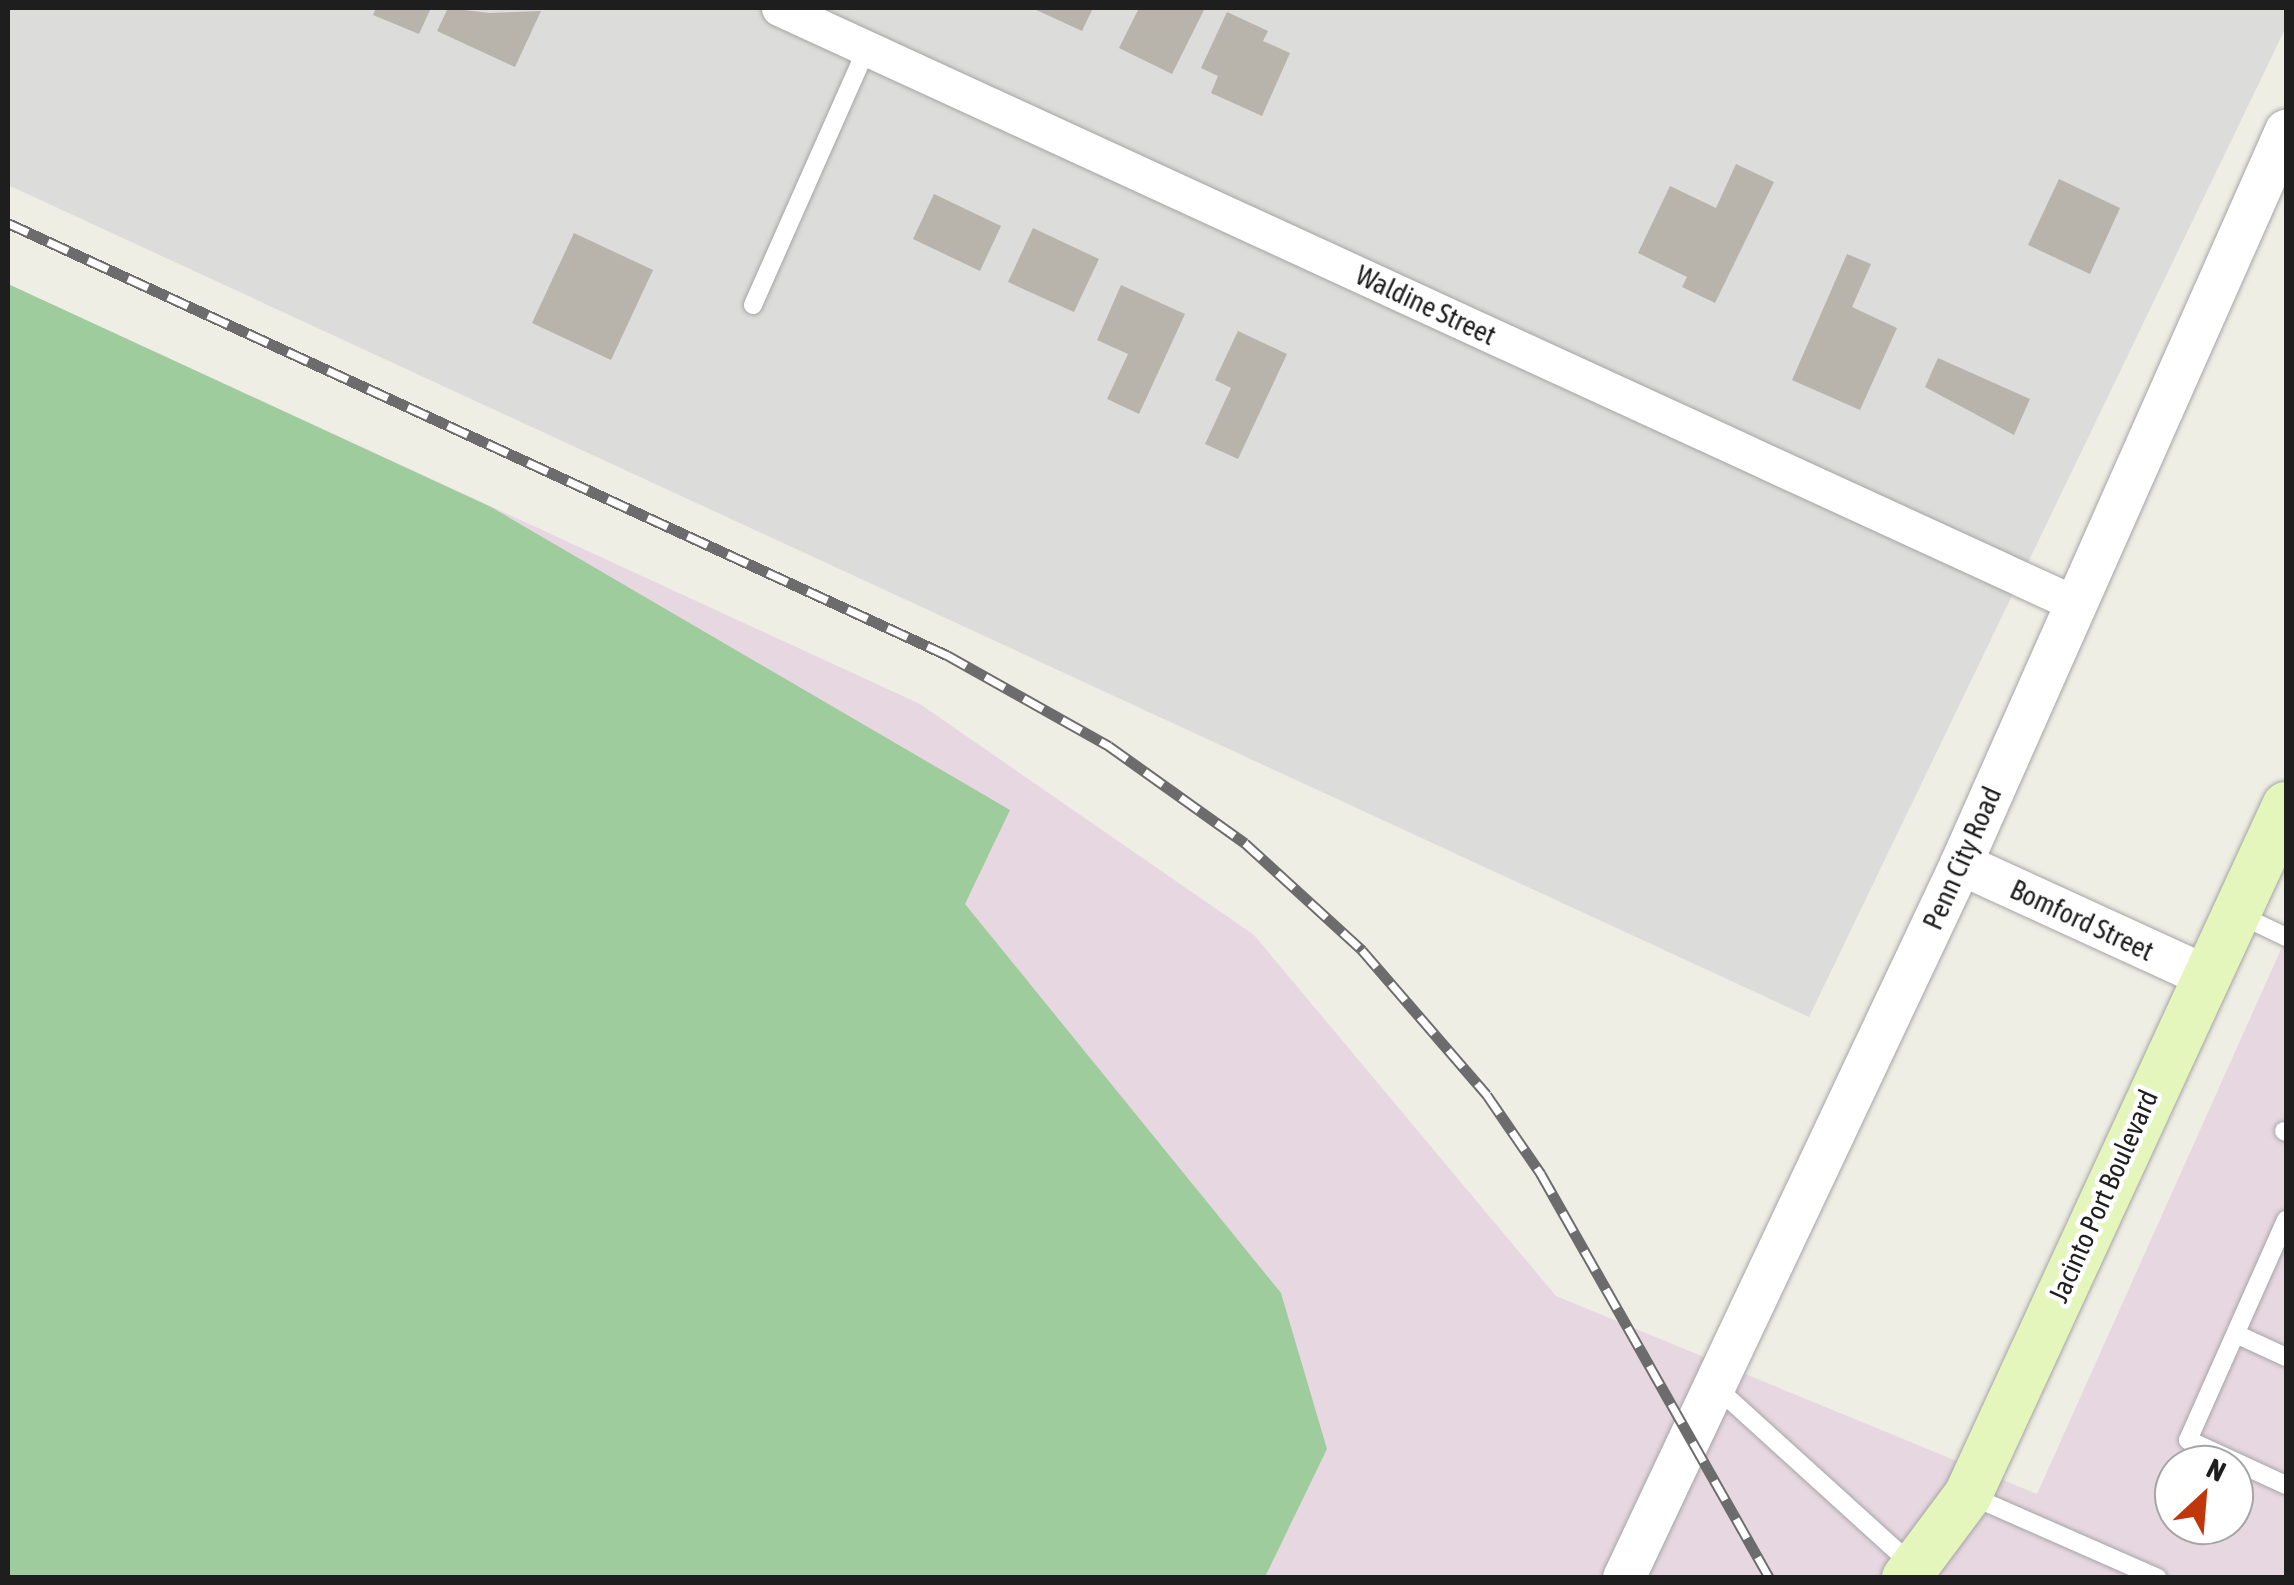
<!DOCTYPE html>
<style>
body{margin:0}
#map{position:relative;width:2294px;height:1585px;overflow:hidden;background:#efeee5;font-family:"Asap Condensed",sans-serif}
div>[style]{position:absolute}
.residential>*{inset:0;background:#dcdcdb}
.industrial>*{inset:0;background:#e7d7e1}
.forest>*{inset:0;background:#9fcc9c}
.building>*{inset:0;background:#b8b4ab}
.roads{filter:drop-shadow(0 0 2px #a5a5a5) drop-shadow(0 0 2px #a5a5a5)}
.service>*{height:18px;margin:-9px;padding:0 9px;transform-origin:9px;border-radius:9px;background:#fff}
.minor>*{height:35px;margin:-17.5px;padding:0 17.5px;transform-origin:17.5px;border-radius:17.5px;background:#fff}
.tertiary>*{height:42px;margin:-21px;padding:0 21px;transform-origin:21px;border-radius:21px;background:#fff}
.secondary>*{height:48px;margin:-24px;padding:0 24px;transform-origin:24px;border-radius:24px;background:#e5f6bc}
.rail>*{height:11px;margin-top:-5.5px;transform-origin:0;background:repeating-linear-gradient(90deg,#fff 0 22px,#6c6c6c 0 44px);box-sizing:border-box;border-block:2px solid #6c6c6c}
span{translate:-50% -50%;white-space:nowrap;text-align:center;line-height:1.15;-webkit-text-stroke:9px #fff;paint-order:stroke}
.street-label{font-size:28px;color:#1e1e1e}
.frame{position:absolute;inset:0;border:10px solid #1e1e1e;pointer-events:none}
.north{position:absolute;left:2154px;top:1445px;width:100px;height:100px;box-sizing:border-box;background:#fff;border:2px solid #a5a5a5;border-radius:50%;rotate:26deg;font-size:28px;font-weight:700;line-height:40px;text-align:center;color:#1e1e1e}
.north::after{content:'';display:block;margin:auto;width:35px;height:45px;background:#c1370c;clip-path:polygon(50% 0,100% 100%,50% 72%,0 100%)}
</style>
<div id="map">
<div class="residential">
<div style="clip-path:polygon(8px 8px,2286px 8px,2286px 27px,1809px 1017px,8px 185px)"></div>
</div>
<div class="industrial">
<div style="clip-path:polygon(evenodd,8px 284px,920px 704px,1254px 935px,1556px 1296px,2037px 1494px,2286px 938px,2286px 1577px,8px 1578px,8px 284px,2174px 1465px,2234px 1465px,2234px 1525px,2174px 1525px,2174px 1465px)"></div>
</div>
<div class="forest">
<div style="clip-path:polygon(8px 284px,491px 507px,1010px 810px,965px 904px,1281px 1293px,1327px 1449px,1265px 1577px,8px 1577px)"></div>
</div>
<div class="building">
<div style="clip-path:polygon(376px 8px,431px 8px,419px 34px,373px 15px)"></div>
<div style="clip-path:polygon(448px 8px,489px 13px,541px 11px,515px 67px,437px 31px)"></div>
<div style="clip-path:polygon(1032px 8px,1093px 8px,1082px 31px)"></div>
<div style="clip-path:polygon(1139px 8px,1205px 8px,1172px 74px,1119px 48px)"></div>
<div style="clip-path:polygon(1227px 12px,1268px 31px,1263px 41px,1290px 53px,1262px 116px,1211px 93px,1218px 76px,1201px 68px)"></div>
<div style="clip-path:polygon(1736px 164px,1774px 182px,1715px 303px,1682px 287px,1687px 277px,1638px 253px,1670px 186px,1716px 208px)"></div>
<div style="clip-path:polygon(2059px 179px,2120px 208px,2090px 274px,2028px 245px)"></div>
<div style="clip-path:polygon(934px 194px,1001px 226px,980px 271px,913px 239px)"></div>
<div style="clip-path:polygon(1033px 228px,1099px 259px,1074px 312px,1008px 282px)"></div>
<div style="clip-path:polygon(574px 233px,653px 270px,611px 360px,532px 323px)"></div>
<div style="clip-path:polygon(1847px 254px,1871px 264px,1852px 307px,1897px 328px,1860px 410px,1792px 380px)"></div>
<div style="clip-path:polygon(1121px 285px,1185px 314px,1139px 414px,1107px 399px,1128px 354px,1097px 340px)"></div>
<div style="clip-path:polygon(1238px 331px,1287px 354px,1238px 459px,1205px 444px,1231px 388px,1215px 380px)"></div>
<div style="clip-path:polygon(1938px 358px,2030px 399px,2014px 435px,1925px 387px)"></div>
</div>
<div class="roads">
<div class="service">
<div style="left:753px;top:305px;width:281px;rotate:-66.1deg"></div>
<div style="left:2238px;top:914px;width:53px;rotate:25.6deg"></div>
<div style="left:2284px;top:1131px;width:2px;rotate:27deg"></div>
<div style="left:2286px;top:1220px;width:241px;rotate:114deg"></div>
<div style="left:2188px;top:1440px;width:108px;rotate:24.7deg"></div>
<div style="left:2236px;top:1334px;width:55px;rotate:24.7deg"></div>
<div style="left:1717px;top:1388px;width:263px;rotate:42.2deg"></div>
<div style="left:1969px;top:1495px;width:206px;rotate:23.7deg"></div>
</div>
<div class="minor">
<div style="left:779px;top:8px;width:1425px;rotate:24.68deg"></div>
</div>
<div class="tertiary">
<div style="left:1961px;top:864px;width:266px;rotate:24.6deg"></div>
<div style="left:1624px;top:1578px;width:790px;rotate:-64.73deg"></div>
<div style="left:1961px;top:864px;width:802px;rotate:-66.09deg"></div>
</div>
<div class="secondary">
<div style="left:1906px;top:1578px;width:104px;rotate:-53.2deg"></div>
<div style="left:1968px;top:1495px;width:759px;rotate:-65.22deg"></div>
</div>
</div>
<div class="rail">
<div style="left:8px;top:223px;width:1034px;rotate:24.71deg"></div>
<div style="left:947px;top:655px;width:186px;rotate:29.3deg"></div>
<div style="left:1109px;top:746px;width:167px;rotate:35.5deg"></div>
<div style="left:1245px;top:843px;width:159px;rotate:42.4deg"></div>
<div style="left:1362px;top:950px;width:191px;rotate:49.2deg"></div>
<div style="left:1487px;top:1095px;width:96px;rotate:55.6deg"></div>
<div style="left:1541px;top:1174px;width:464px;rotate:60.5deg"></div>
</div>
<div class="street-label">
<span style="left:1426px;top:305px;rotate:25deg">Waldine Street</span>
<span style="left:1962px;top:858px;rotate:-66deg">Penn City Road</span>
<span style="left:2082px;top:920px;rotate:25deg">Bomford Street</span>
<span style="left:2103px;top:1196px;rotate:-66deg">Jacinto Port Boulevard</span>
</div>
<div class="frame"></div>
<div class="north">N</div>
</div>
